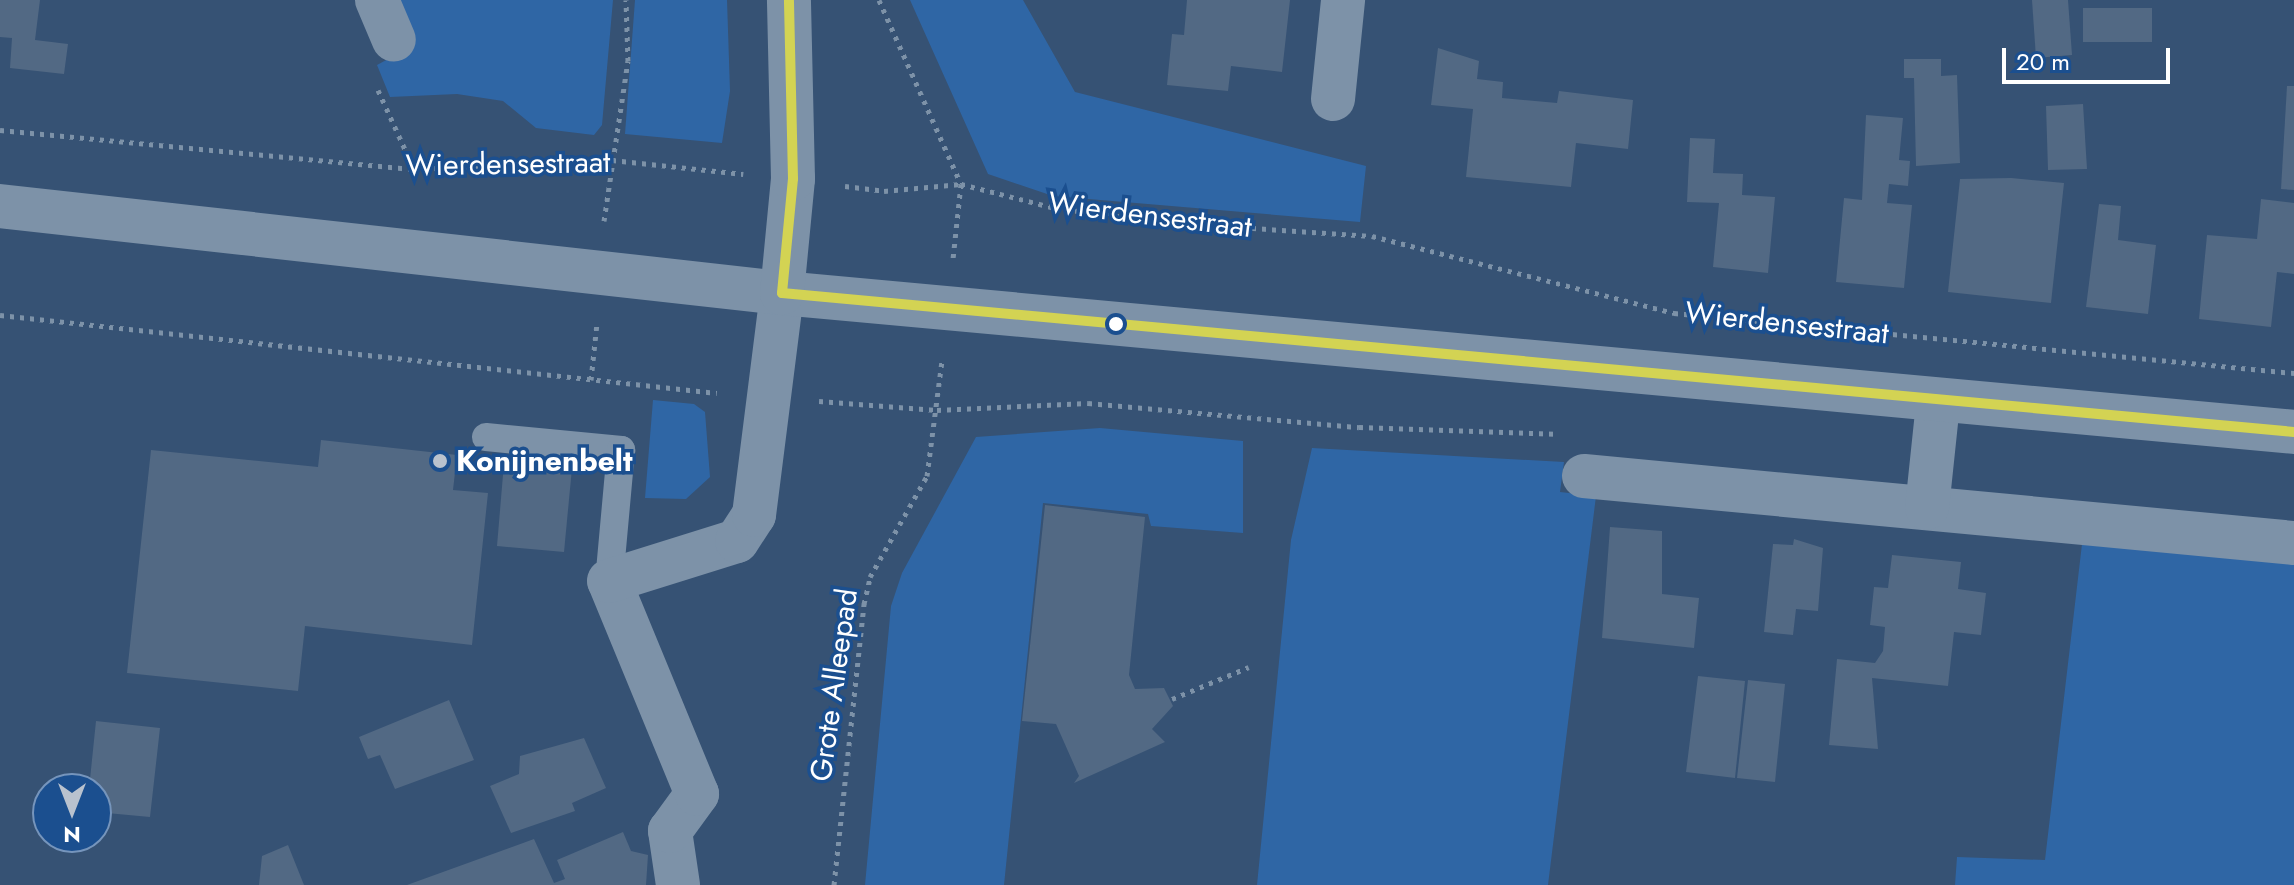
<!DOCTYPE html>
<style>
body{margin:0}
#map{position:relative;width:2294px;height:885px;overflow:hidden;background:#365274;font-family:Jost,sans-serif}
div>[style]{position:absolute}
.green>*{inset:0;background:#2f66a5}
.building>*{inset:0;background:#526984}
.path>*{height:5px;margin-top:-2.5px;transform-origin:0;background:repeating-linear-gradient(90deg,#7d92a8 0 4px,transparent 0 10px)}
.service>*{height:28px;margin:-14px;padding:0 14px;transform-origin:14px;border-radius:14px;background:#7d92a8}
.minor>*{height:44px;margin:-22px;padding:0 22px;transform-origin:22px;border-radius:22px;background:#7d92a8}
.tertiary>*{height:44px;margin:-22px;padding:0 22px;transform-origin:22px;border-radius:22px;background:#7d92a8}
.bus-1>*{height:10px;margin:-5px;padding:0 5px;transform-origin:5px;border-radius:5px;background:#d3d353}
.dots>*{width:22px;height:22px;translate:-50% -50%;box-sizing:border-box;border:4px solid #1b4f8f;border-radius:50%}
span{translate:-50% -50%;white-space:nowrap;text-align:center;line-height:1.15;-webkit-text-stroke:7px #1b4f8f;paint-order:stroke}
.street-label{font-size:30px;color:#fff}
.poi-label{font-size:30px;color:#fff;font-weight:700}
.left{translate:0 -50%;text-align:left}
.north{position:absolute;left:32px;top:773px;width:80px;height:80px;box-sizing:border-box;background:#1b4f8f;border:2px solid #7695bc;border-radius:50%;rotate:180deg;font-size:22px;font-weight:700;line-height:32px;text-align:center;color:#fff}
.north::after{content:'';display:block;margin:auto;width:28px;height:36px;background:#b9c2ce;clip-path:polygon(50% 0,100% 100%,50% 72%,0 100%)}
.scale{position:absolute;left:2002px;top:48px;width:168px;height:36px;box-sizing:border-box;border:4px solid #fff;border-top:0;padding-left:10px;font-size:24px;line-height:28px;white-space:nowrap;color:#fff;-webkit-text-stroke:6px #1b4f8f;paint-order:stroke}
</style>
<div id="map">
<div class="green">
<div style="clip-path:polygon(396px 0,613px 0,602px 125px,594px 135px,536px 128px,503px 101px,457px 94px,390px 97px,377px 65px,414px 45px)"></div>
<div style="clip-path:polygon(635px 0,727px 0,730px 91px,722px 143px,625px 134px)"></div>
<div style="clip-path:polygon(910px 0,1023px 0,1075px 92px,1366px 166px,1360px 222px,1053px 196px,988px 174px)"></div>
<div style="clip-path:polygon(653px 400px,694px 404px,705px 412px,710px 477px,686px 499px,645px 498px)"></div>
<div style="clip-path:polygon(1100px 428px,1243px 441px,1243px 533px,1151px 526px,1148px 514px,1043px 503px,1004px 885px,865px 885px,891px 606px,902px 573px,976px 437px)"></div>
<div style="clip-path:polygon(1312px 448px,1564px 462px,1560px 492px,1596px 496px,1548px 885px,1257px 885px,1291px 540px)"></div>
<div style="clip-path:polygon(2082px 544px,2294px 564px,2294px 885px,1955px 885px,1957px 857px,2045px 860px)"></div>
</div>
<div class="building">
<div style="clip-path:polygon(0 0,40px 0,35px 40px,68px 44px,64px 74px,10px 68px,12px 38px,0 37px)"></div>
<div style="clip-path:polygon(1187px 0,1290px 0,1282px 72px,1231px 66px,1228px 91px,1167px 85px,1172px 34px,1184px 35px)"></div>
<div style="clip-path:polygon(2032px 0,2068px 0,2072px 55px,2036px 58px)"></div>
<div style="clip-path:polygon(2083px 8px,2152px 8px,2152px 42px,2083px 42px)"></div>
<div style="clip-path:polygon(1438px 48px,1479px 61px,1477px 79px,1503px 82px,1502px 98px,1557px 103px,1559px 91px,1633px 100px,1628px 149px,1576px 143px,1571px 187px,1466px 177px,1473px 109px,1431px 105px)"></div>
<div style="clip-path:polygon(1904px 59px,1941px 59px,1941px 76px,1957px 75px,1960px 163px,1916px 166px,1914px 78px,1904px 78px)"></div>
<div style="clip-path:polygon(2287px 86px,2294px 86px,2294px 190px,2281px 189px)"></div>
<div style="clip-path:polygon(2083px 104px,2087px 169px,2048px 170px,2046px 106px)"></div>
<div style="clip-path:polygon(1866px 115px,1903px 118px,1899px 160px,1910px 161px,1908px 186px,1889px 184px,1887px 203px,1912px 205px,1904px 288px,1836px 282px,1844px 198px,1862px 200px)"></div>
<div style="clip-path:polygon(1690px 138px,1715px 139px,1713px 173px,1743px 174px,1742px 195px,1775px 197px,1768px 273px,1713px 267px,1719px 203px,1687px 202px)"></div>
<div style="clip-path:polygon(2011px 178px,2064px 183px,2051px 303px,1948px 292px,1960px 179px)"></div>
<div style="clip-path:polygon(2261px 199px,2294px 203px,2294px 274px,2277px 272px,2271px 327px,2199px 319px,2207px 235px,2257px 239px)"></div>
<div style="clip-path:polygon(2099px 204px,2121px 206px,2118px 240px,2156px 245px,2148px 314px,2086px 307px)"></div>
<div style="clip-path:polygon(321px 440px,457px 455px,453px 490px,488px 493px,472px 645px,305px 626px,298px 691px,127px 673px,151px 450px,318px 467px)"></div>
<div style="clip-path:polygon(504px 463px,572px 468px,564px 552px,497px 546px)"></div>
<div style="clip-path:polygon(1045px 505px,1145px 517px,1129px 675px,1135px 689px,1164px 688px,1173px 706px,1152px 729px,1165px 742px,1074px 783px,1079px 776px,1056px 724px,1022px 721px)"></div>
<div style="clip-path:polygon(1610px 527px,1662px 531px,1662px 594px,1699px 598px,1694px 648px,1602px 638px)"></div>
<div style="clip-path:polygon(1794px 539px,1823px 548px,1818px 611px,1796px 609px,1793px 635px,1764px 632px,1773px 544px,1793px 545px)"></div>
<div style="clip-path:polygon(1892px 555px,1961px 562px,1958px 589px,1986px 593px,1981px 635px,1954px 632px,1948px 686px,1872px 678px,1878px 749px,1829px 745px,1837px 659px,1875px 663px,1883px 651px,1885px 627px,1870px 625px,1874px 587px,1888px 588px)"></div>
<div style="clip-path:polygon(1698px 676px,1745px 681px,1735px 778px,1686px 772px)"></div>
<div style="clip-path:polygon(1748px 680px,1785px 684px,1775px 782px,1737px 778px)"></div>
<div style="clip-path:polygon(449px 700px,474px 760px,395px 789px,380px 755px,368px 759px,359px 737px)"></div>
<div style="clip-path:polygon(96px 721px,160px 728px,150px 817px,96px 812px,96px 789px,89px 789px)"></div>
<div style="clip-path:polygon(584px 738px,606px 788px,572px 803px,575px 811px,511px 833px,490px 786px,519px 774px,520px 756px)"></div>
<div style="clip-path:polygon(623px 832px,631px 851px,648px 855px,646px 885px,407px 885px,534px 839px,554px 883px,565px 879px,557px 860px)"></div>
<div style="clip-path:polygon(288px 845px,304px 885px,259px 885px,262px 856px)"></div>
</div>
<div class="path">
<div style="left:879px;top:0;width:201px;rotate:66deg"></div>
<div style="left:961px;top:184px;width:75px;rotate:96.1deg"></div>
<div style="left:378px;top:90px;width:87px;rotate:65.5deg"></div>
<div style="left:0;top:130px;width:416px;rotate:5.4deg"></div>
<div style="left:414px;top:169px;width:198px;rotate:-2.6deg"></div>
<div style="left:612px;top:160px;width:132px;rotate:6.1deg"></div>
<div style="left:845px;top:186px;width:39px;rotate:7deg"></div>
<div style="left:884px;top:191px;width:77px;rotate:-5.2deg"></div>
<div style="left:961px;top:184px;width:97px;rotate:14.3deg"></div>
<div style="left:1055px;top:208px;width:108px;rotate:7.5deg"></div>
<div style="left:1162px;top:222px;width:210px;rotate:3.8deg"></div>
<div style="left:1372px;top:236px;width:312px;rotate:14.3deg"></div>
<div style="left:1674px;top:313px;width:623px;rotate:5.53deg"></div>
<div style="left:604px;top:221px;width:162px;rotate:-81.5deg"></div>
<div style="left:628px;top:61px;width:61px;rotate:-91.9deg"></div>
<div style="left:0;top:315px;width:721px;rotate:6.21deg"></div>
<div style="left:591px;top:380px;width:57px;rotate:-84deg"></div>
<div style="left:819px;top:401px;width:118px;rotate:4.4deg"></div>
<div style="left:937px;top:410px;width:151px;rotate:-2.7deg"></div>
<div style="left:1088px;top:403px;width:272px;rotate:5.1deg"></div>
<div style="left:1359px;top:427px;width:196px;rotate:2deg"></div>
<div style="left:1172px;top:699px;width:83px;rotate:-22.6deg"></div>
<div style="left:834px;top:885px;width:283px;rotate:-83.9deg"></div>
<div style="left:864px;top:604px;width:28px;rotate:-77deg"></div>
<div style="left:870px;top:577px;width:116px;rotate:-60.6deg"></div>
<div style="left:927px;top:476px;width:117px;rotate:-82.6deg"></div>
</div>
<div class="service">
<div style="left:486px;top:437px;width:136px;rotate:5.5deg"></div>
<div style="left:621px;top:450px;width:132px;rotate:95.2deg"></div>
</div>
<div class="minor">
<div style="left:377px;top:0;width:43px;rotate:67deg"></div>
<div style="left:1333px;top:99px;width:100px;rotate:-84.2deg"></div>
<div style="left:1584px;top:476px;width:713px;rotate:5.39deg"></div>
<div style="left:1927px;top:508px;width:106px;rotate:-84deg"></div>
<div style="left:678px;top:885px;width:55px;rotate:-98.4deg"></div>
<div style="left:670px;top:831px;width:46px;rotate:-53.9deg"></div>
<div style="left:697px;top:794px;width:230px;rotate:-112.4deg"></div>
<div style="left:609px;top:581px;width:134px;rotate:-17.4deg"></div>
<div style="left:737px;top:541px;width:31px;rotate:-57deg"></div>
<div style="left:754px;top:515px;width:224px;rotate:-82.8deg"></div>
</div>
<div class="tertiary">
<div style="left:0;top:206px;width:787px;rotate:6.35deg"></div>
<div style="left:782px;top:293px;width:1518px;rotate:5.25deg"></div>
<div style="left:782px;top:293px;width:115px;rotate:-84.5deg"></div>
<div style="left:793px;top:179px;width:179px;rotate:-91.3deg"></div>
</div>
<div class="bus-1">
<div style="left:782px;top:293px;width:1518px;rotate:5.25deg"></div>
<div style="left:782px;top:293px;width:115px;rotate:-84.5deg"></div>
<div style="left:793px;top:179px;width:179px;rotate:-91.3deg"></div>
</div>
<div class="dots">
<div style="left:1116px;top:324px;background:#fff"></div>
<div style="left:440px;top:461px;background:#b9c2ce"></div>
</div>
<div class="street-label">
<span style="left:508px;top:164px;rotate:-1deg">Wierdensestraat</span>
<span style="left:1150px;top:215px;rotate:7deg">Wierdensestraat</span>
<span style="left:1787px;top:323px;rotate:6deg">Wierdensestraat</span>
<span style="left:834px;top:685px;rotate:-82deg">Grote Alleepad</span>
</div>
<div class="poi-label">
<span class="left" style="left:456px;top:461px">Konijnenbelt</span>
</div>
<div class="north">N</div>
<div class="scale">20 m</div>
</div>
